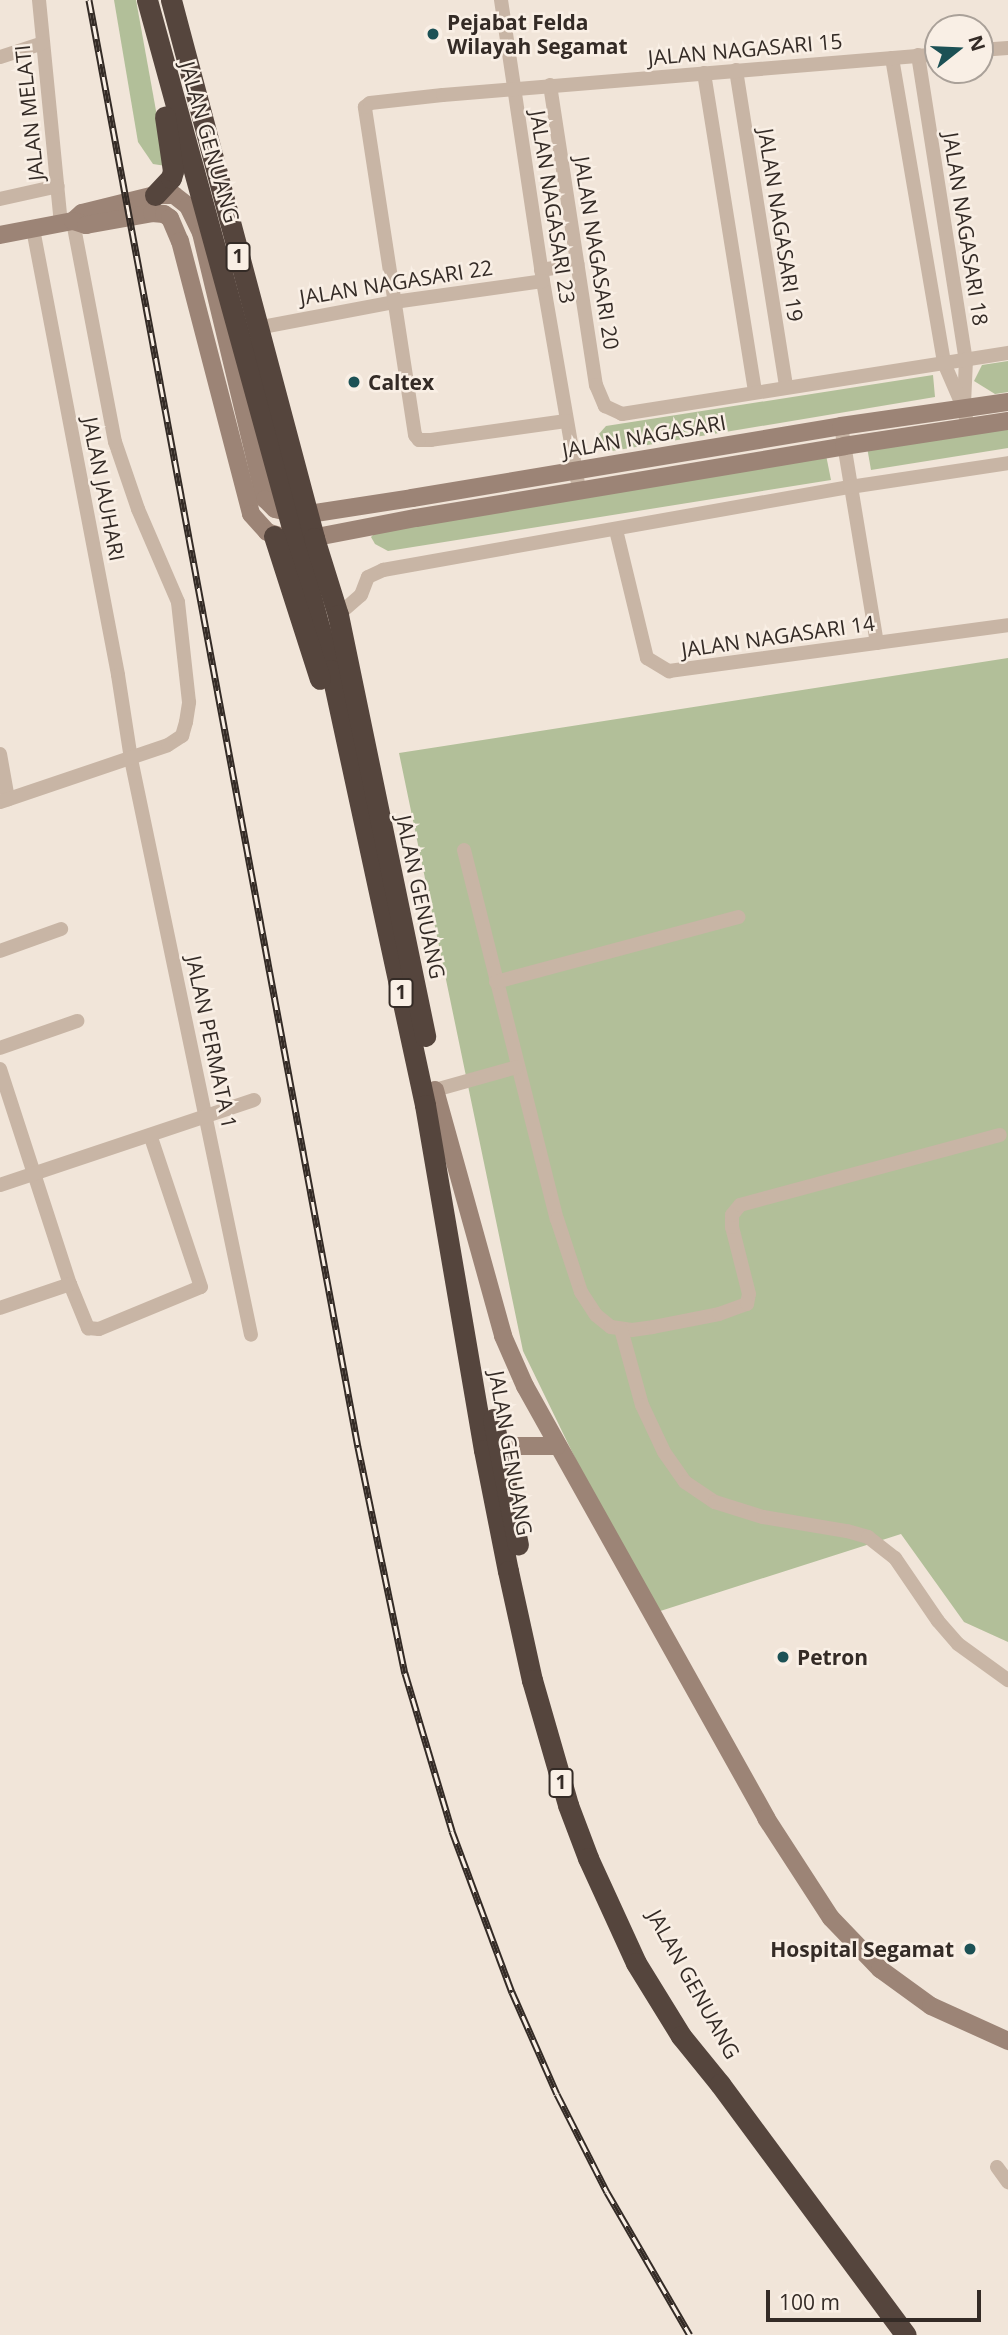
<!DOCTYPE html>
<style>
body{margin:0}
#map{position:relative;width:1008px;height:2335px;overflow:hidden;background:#f1e5d9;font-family:"Open Sans",sans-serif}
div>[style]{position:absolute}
.green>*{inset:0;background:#b2bf99}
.street>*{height:14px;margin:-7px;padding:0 7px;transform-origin:7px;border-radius:7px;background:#c8b5a5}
.secondary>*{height:18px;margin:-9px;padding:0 9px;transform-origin:9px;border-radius:9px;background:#9c8476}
.highway>*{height:21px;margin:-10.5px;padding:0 10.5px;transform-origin:10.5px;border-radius:10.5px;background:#55453d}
.rail>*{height:7px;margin-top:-3.5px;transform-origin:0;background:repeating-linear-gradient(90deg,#f9efe5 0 13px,#342b26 0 26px);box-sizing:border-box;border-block:2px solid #342b26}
.dots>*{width:19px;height:19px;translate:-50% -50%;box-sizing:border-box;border:4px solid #f9efe5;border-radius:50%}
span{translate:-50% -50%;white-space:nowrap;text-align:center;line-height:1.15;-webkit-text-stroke:5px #f9efe5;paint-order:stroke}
.shield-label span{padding:2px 5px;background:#f9efe5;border:2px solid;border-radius:5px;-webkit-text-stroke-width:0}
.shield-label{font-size:19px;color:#342b26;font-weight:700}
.poi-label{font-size:21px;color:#342b26;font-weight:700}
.left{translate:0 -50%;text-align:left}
.right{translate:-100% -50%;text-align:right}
.street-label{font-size:21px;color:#342b26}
.north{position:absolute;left:924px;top:14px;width:70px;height:70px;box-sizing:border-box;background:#f9efe5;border:2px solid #aaa199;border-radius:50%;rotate:72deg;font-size:19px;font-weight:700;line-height:28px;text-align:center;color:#342b26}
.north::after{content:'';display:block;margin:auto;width:24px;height:32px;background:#1c5155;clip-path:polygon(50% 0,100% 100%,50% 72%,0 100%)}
.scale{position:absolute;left:766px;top:2290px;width:215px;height:32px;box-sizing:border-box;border:4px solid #342b26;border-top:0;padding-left:9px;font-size:21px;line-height:24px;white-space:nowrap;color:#342b26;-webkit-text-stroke:5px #f9efe5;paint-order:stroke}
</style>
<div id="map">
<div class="green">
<div style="clip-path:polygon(114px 0,136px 0,166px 166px,153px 164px,138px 142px)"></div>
<div style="clip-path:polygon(1008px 361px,1008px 392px,995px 394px,974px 381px,982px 365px)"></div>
<div style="clip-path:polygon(933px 375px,935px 397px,606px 452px,598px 435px,606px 426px)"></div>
<div style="clip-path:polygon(1008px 426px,1008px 448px,871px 470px,867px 447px)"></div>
<div style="clip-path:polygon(826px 455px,831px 480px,388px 551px,375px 544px,371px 537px,377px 531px)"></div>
<div style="clip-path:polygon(1008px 658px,1008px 1642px,964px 1622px,901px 1534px,651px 1614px,523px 1351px,399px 753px)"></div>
</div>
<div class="street">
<div style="left:39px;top:0;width:224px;rotate:84.4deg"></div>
<div style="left:501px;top:0;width:284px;rotate:81.5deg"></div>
<div style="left:543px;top:281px;width:212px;rotate:80.2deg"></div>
<div style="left:980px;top:50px;width:28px;rotate:-4deg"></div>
<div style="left:918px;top:55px;width:309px;rotate:81.1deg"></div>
<div style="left:966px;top:360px;width:44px;rotate:92.6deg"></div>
<div style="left:0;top:57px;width:45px;rotate:-18deg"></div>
<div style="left:892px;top:58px;width:309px;rotate:80.3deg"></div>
<div style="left:944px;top:363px;width:50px;rotate:66.5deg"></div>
<div style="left:964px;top:409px;width:19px;rotate:78deg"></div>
<div style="left:736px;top:70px;width:321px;rotate:81deg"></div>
<div style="left:704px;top:73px;width:322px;rotate:80.9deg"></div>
<div style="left:550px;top:85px;width:304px;rotate:81.3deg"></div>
<div style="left:596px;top:385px;width:23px;rotate:67deg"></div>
<div style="left:605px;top:406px;width:19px;rotate:25deg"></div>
<div style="left:622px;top:414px;width:391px;rotate:-9deg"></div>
<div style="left:0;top:199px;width:59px;rotate:-12.6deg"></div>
<div style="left:33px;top:229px;width:454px;rotate:79.2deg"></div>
<div style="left:118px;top:675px;width:85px;rotate:81.2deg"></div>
<div style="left:131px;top:759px;width:588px;rotate:78.23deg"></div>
<div style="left:541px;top:270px;width:37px;rotate:-9deg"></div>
<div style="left:257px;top:328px;width:139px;rotate:-10.7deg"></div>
<div style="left:394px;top:302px;width:150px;rotate:-8deg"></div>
<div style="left:566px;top:421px;width:136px;rotate:172deg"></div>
<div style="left:431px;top:440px;width:12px;rotate:180deg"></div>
<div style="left:419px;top:440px;width:6px;rotate:-129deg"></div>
<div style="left:415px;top:435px;width:332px;rotate:-98.7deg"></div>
<div style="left:365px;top:107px;width:6px;rotate:-39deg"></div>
<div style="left:370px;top:103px;width:73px;rotate:-6.3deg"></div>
<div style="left:443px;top:95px;width:497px;rotate:-4.7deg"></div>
<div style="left:841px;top:426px;width:220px;rotate:80.6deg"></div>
<div style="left:616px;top:530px;width:132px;rotate:76.4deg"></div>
<div style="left:647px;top:658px;width:26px;rotate:31deg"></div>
<div style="left:669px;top:671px;width:342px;rotate:-7.7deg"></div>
<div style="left:338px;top:615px;width:30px;rotate:-41deg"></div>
<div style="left:361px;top:595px;width:19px;rotate:-69deg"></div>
<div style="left:368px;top:577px;width:17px;rotate:-25deg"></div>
<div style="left:383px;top:570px;width:474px;rotate:-10.1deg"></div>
<div style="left:850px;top:487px;width:160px;rotate:-8.6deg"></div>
<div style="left:0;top:754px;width:46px;rotate:79.9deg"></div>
<div style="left:0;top:802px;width:177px;rotate:-18.7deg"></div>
<div style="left:168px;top:745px;width:17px;rotate:-33deg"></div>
<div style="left:182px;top:736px;width:15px;rotate:-74deg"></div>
<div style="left:186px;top:722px;width:20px;rotate:-81deg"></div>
<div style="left:189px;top:702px;width:101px;rotate:-96.3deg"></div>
<div style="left:178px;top:602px;width:101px;rotate:-113.3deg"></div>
<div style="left:138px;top:509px;width:71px;rotate:-108.9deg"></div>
<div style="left:115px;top:442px;width:225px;rotate:-100.8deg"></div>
<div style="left:464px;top:850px;width:381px;rotate:75.9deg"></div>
<div style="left:557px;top:1219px;width:77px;rotate:71.8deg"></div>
<div style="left:581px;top:1292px;width:27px;rotate:57deg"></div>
<div style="left:596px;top:1315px;width:19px;rotate:39deg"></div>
<div style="left:611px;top:1327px;width:21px;rotate:8deg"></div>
<div style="left:632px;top:1330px;width:21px;rotate:-8deg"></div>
<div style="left:653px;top:1327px;width:67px;rotate:-11.1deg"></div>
<div style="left:719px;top:1314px;width:30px;rotate:-20deg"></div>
<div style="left:747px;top:1304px;width:10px;rotate:-79deg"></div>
<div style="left:749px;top:1294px;width:69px;rotate:-104.2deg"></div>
<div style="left:732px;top:1227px;width:12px;rotate:-90deg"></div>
<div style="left:732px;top:1215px;width:13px;rotate:-51deg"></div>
<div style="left:740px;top:1205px;width:269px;rotate:-15.1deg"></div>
<div style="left:0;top:951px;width:65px;rotate:-19.8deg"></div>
<div style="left:496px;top:982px;width:251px;rotate:-15deg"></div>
<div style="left:0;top:1048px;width:82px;rotate:-19.3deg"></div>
<div style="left:0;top:1069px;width:226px;rotate:72deg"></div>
<div style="left:70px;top:1284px;width:48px;rotate:67.8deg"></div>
<div style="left:88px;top:1328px;width:11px;rotate:5deg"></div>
<div style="left:99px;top:1329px;width:110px;rotate:-22.4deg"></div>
<div style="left:201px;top:1287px;width:160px;rotate:-108.5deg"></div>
<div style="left:435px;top:1090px;width:85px;rotate:-15.7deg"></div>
<div style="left:0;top:1185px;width:268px;rotate:-18.5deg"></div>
<div style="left:0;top:1308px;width:74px;rotate:-18.9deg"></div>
<div style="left:621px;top:1329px;width:79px;rotate:74.6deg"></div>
<div style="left:642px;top:1405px;width:52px;rotate:64.9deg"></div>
<div style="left:664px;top:1452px;width:37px;rotate:55deg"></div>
<div style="left:685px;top:1482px;width:36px;rotate:34deg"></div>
<div style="left:715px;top:1502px;width:50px;rotate:17.4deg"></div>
<div style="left:763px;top:1517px;width:85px;rotate:9.5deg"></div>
<div style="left:847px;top:1531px;width:22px;rotate:16deg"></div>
<div style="left:868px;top:1537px;width:34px;rotate:38deg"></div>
<div style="left:895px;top:1558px;width:76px;rotate:55.7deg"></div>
<div style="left:938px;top:1621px;width:30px;rotate:49deg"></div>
<div style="left:958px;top:1644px;width:62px;rotate:35.8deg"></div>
<div style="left:997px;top:2167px;width:19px;rotate:54deg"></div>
</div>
<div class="secondary">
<div style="left:73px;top:221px;width:12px;rotate:-42deg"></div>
<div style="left:82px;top:213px;width:75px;rotate:-13.9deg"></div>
<div style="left:155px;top:195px;width:19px"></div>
<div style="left:174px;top:195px;width:18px;rotate:38deg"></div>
<div style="left:188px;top:206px;width:30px;rotate:64deg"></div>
<div style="left:201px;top:233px;width:274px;rotate:76.5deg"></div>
<div style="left:265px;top:499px;width:14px;rotate:45deg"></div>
<div style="left:275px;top:509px;width:13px;rotate:13deg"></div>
<div style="left:288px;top:512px;width:21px;rotate:5deg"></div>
<div style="left:309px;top:514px;width:104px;rotate:-8.8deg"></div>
<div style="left:412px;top:498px;width:435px;rotate:-9.5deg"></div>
<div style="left:841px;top:426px;width:169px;rotate:-8.2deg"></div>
<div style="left:0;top:235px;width:74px;rotate:-10.9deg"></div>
<div style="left:73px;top:221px;width:14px;rotate:17deg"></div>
<div style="left:86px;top:225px;width:67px;rotate:-10.3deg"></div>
<div style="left:152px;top:213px;width:12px;rotate:5deg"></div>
<div style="left:164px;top:214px;width:7px;rotate:34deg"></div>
<div style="left:170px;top:218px;width:25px;rotate:67deg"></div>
<div style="left:180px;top:241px;width:282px;rotate:75.4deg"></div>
<div style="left:251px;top:514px;width:24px;rotate:48deg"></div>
<div style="left:267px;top:532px;width:30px;rotate:17deg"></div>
<div style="left:296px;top:541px;width:122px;rotate:-10.9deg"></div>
<div style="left:416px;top:518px;width:434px;rotate:-9.5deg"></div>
<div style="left:844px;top:446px;width:166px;rotate:-8.7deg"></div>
<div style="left:435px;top:1090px;width:255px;rotate:74.5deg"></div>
<div style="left:503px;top:1336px;width:55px;rotate:66.3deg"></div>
<div style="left:525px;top:1386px;width:495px;rotate:60.8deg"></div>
<div style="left:766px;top:1818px;width:119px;rotate:57deg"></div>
<div style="left:831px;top:1918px;width:71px;rotate:46.1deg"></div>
<div style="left:880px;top:1969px;width:63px;rotate:36deg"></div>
<div style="left:931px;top:2006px;width:85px;rotate:24.4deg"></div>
<div style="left:487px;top:1449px;width:11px;rotate:-15deg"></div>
<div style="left:498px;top:1446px;width:59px"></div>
</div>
<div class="highway">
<div style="left:147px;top:0;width:695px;rotate:74.64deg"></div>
<div style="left:331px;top:670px;width:445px;rotate:77.8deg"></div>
<div style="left:425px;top:1105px;width:350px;rotate:80.3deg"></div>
<div style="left:484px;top:1450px;width:123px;rotate:78.8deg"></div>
<div style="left:508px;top:1571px;width:112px;rotate:77.6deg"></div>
<div style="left:532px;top:1680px;width:130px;rotate:73.9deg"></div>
<div style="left:568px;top:1805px;width:57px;rotate:69.3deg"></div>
<div style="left:588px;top:1858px;width:115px;rotate:65.4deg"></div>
<div style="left:636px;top:1963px;width:86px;rotate:58.3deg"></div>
<div style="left:681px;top:2036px;width:62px;rotate:50.9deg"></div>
<div style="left:720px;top:2084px;width:312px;rotate:53.5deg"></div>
<div style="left:171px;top:0;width:557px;rotate:75.11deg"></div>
<div style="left:314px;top:538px;width:81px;rotate:72.7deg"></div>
<div style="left:338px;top:615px;width:430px;rotate:78.3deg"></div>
<div style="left:155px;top:195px;width:23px;rotate:-47deg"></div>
<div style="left:171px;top:178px;width:7px;rotate:-74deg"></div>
<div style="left:173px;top:171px;width:55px;rotate:-98.4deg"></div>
<div style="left:274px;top:536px;width:150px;rotate:72.2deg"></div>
<div style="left:493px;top:1419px;width:128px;rotate:78.8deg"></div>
</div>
<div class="rail">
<div style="left:89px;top:0;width:1472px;rotate:79.47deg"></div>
<div style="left:358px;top:1447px;width:231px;rotate:78.3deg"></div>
<div style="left:405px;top:1673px;width:165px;rotate:73.4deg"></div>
<div style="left:452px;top:1831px;width:172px;rotate:69.6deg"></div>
<div style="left:512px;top:1992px;width:111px;rotate:66.2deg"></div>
<div style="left:557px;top:2094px;width:110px;rotate:63deg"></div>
<div style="left:607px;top:2192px;width:165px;rotate:59.9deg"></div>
</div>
<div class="dots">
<div style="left:433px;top:34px;background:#1c5155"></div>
<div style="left:354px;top:382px;background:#1c5155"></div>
<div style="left:783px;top:1657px;background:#1c5155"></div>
<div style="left:970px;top:1949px;background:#1c5155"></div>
</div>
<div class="shield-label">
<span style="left:238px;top:257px">1</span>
<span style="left:401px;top:993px">1</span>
<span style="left:561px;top:1783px">1</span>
</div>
<div class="poi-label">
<span class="left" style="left:447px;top:34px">Pejabat Felda<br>Wilayah Segamat</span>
<span class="left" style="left:368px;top:382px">Caltex</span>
<span class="left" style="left:797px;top:1657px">Petron</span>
<span class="right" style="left:954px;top:1949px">Hospital Segamat</span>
</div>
<div class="street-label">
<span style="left:745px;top:49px;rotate:-5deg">JALAN NAGASARI 15</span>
<span style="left:29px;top:113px;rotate:-96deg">JALAN MELATI</span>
<span style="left:210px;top:142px;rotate:74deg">JALAN GENUANG</span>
<span style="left:553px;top:207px;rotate:81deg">JALAN NAGASARI 23</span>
<span style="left:781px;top:225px;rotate:81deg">JALAN NAGASARI 19</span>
<span style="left:966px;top:229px;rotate:81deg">JALAN NAGASARI 18</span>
<span style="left:597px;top:253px;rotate:81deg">JALAN NAGASARI 20</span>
<span style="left:396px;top:282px;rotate:-9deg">JALAN NAGASARI 22</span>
<span style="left:644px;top:436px;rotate:-10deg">JALAN NAGASARI</span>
<span style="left:104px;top:489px;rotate:79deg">JALAN JAUHARI</span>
<span style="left:778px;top:636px;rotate:-8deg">JALAN NAGASARI 14</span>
<span style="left:421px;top:897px;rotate:78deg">JALAN GENUANG</span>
<span style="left:212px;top:1042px;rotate:78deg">JALAN PERMATA 1</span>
<span style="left:511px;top:1453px;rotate:80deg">JALAN GENUANG</span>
<span style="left:694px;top:1984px;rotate:61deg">JALAN GENUANG</span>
</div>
<div class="north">N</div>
<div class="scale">100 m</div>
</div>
